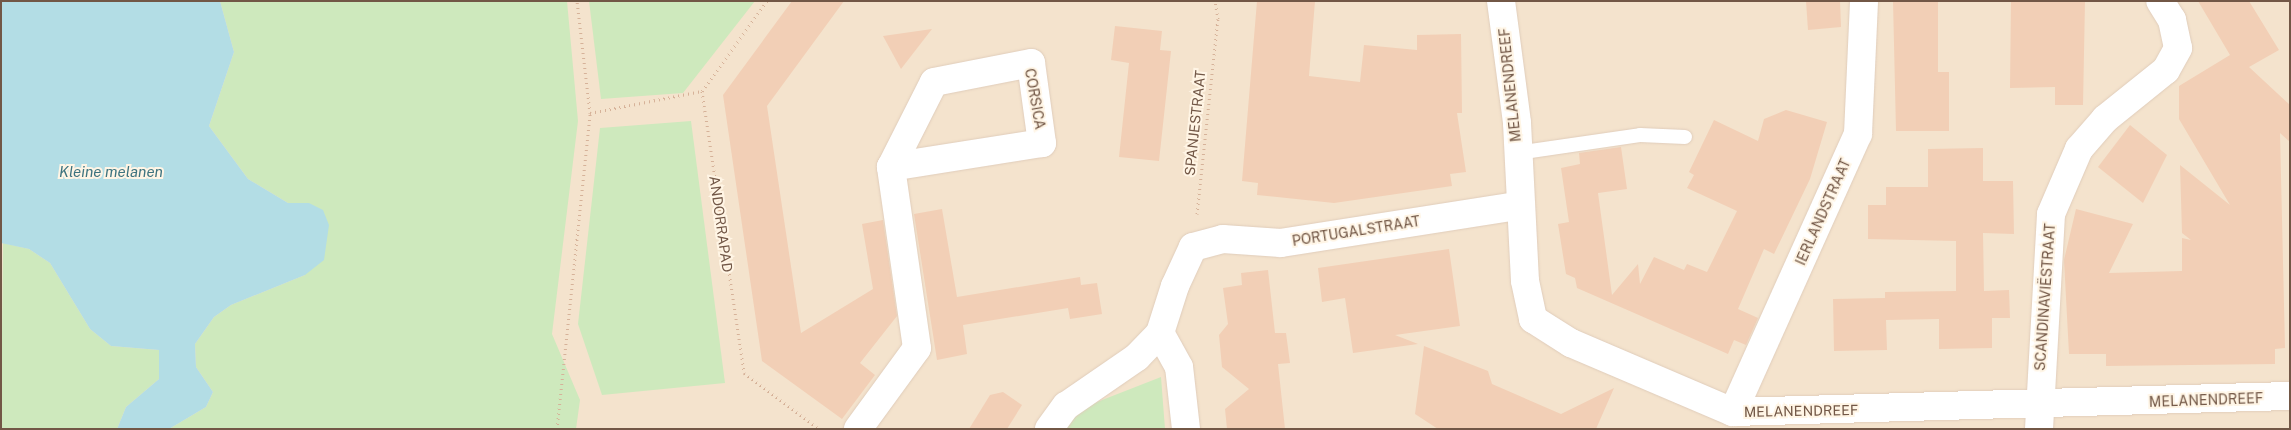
<!DOCTYPE html>
<meta charset="utf-8">
<style>
body{margin:0}
#map{position:relative;width:2291px;height:430px;overflow:hidden;background:#fcf1de;font-family:"Public Sans",sans-serif}
div>[style]{position:absolute}
.residential>*{inset:0;background:#f4e3cd}
.green>*{inset:0;background:#cee9bd}
.water>*{inset:0;background:#b3dde5}
.building>*{inset:0;background:#f2cfb6}
.path>*{height:3px;margin-top:-1.5px;transform-origin:0;background:repeating-linear-gradient(90deg,#d6b299 0 1px,transparent 0 5px)}
.roads{filter:drop-shadow(0 0 1px #e0cdbb) drop-shadow(0 0 1px #e0cdbb)}
.lane>*{height:14px;margin:-7px;padding:0 7px;transform-origin:7px;border-radius:7px;background:#fff}
.street>*{height:28px;margin:-14px;padding:0 14px;transform-origin:14px;border-radius:14px;background:#fff}
.secondary>*{height:28px;margin:-14px;padding:0 14px;transform-origin:14px;border-radius:14px;background:#fff}
span{translate:-50% -50%;white-space:nowrap;text-align:center;line-height:1.15;-webkit-text-stroke:4px #fff5e5;paint-order:stroke}
.street-label{font-size:14px;color:#725746}
.water-label{font-size:15px;color:#3d737f;font-style:italic}
.frame{position:absolute;inset:0;border:2px solid #725746;pointer-events:none}
</style>
<div id="map">
<div class="residential">
<div style="clip-path:polygon(1px 1px,2290px 1px,2290px 429px,1px 429px)"></div>
</div>
<div class="green">
<div style="clip-path:polygon(220px 1px,567px 1px,578px 121px,552px 334px,580px 400px,576px 429px,169px 429px,206px 407px,213px 392px,196px 367px,195px 344px,214px 317px,231px 305px,305px 275px,309px 203px,288px 203px,248px 179px,209px 126px,234px 52px)"></div>
<div style="clip-path:polygon(589px 1px,755px 1px,683px 93px,601px 99px)"></div>
<div style="clip-path:polygon(691px 121px,725px 383px,602px 395px,578px 324px,600px 128px)"></div>
<div style="clip-path:polygon(3px 243px,29px 249px,50px 263px,90px 329px,111px 346px,159px 350px,159px 379px,126px 407px,117px 429px,1px 429px)"></div>
<div style="clip-path:polygon(1161px 377px,1165px 429px,1064px 429px,1074px 411px)"></div>
</div>
<div class="water">
<div style="clip-path:polygon(1px 1px,220px 1px,234px 52px,209px 126px,248px 179px,288px 203px,309px 203px,323px 210px,329px 225px,324px 260px,305px 275px,231px 305px,214px 317px,195px 344px,196px 367px,213px 392px,206px 407px,169px 429px,117px 429px,126px 407px,159px 379px,159px 350px,111px 346px,90px 329px,50px 263px,29px 249px,1px 243px)"></div>
</div>
<div class="building">
<div style="clip-path:polygon(792px 1px,844px 1px,767px 106px,801px 333px,873px 289px,862px 224px,883px 220px,897px 316px,860px 363px,875px 375px,842px 419px,762px 361px,723px 95px)"></div>
<div style="clip-path:polygon(1257px 1px,1315px 1px,1309px 76px,1360px 82px,1364px 45px,1417px 50px,1417px 35px,1461px 34px,1462px 113px,1457px 113px,1466px 172px,1450px 174px,1452px 186px,1334px 203px,1257px 195px,1258px 183px,1242px 181px)"></div>
<div style="clip-path:polygon(1806px 1px,1840px 1px,1841px 27px,1808px 30px)"></div>
<div style="clip-path:polygon(1893px 1px,1938px 1px,1938px 72px,1949px 72px,1949px 131px,1896px 131px)"></div>
<div style="clip-path:polygon(2011px 1px,2085px 1px,2083px 105px,2055px 105px,2055px 87px,2010px 88px)"></div>
<div style="clip-path:polygon(2198px 1px,2249px 1px,2279px 50px,2249px 67px,2290px 105px,2290px 142px,2280px 133px,2285px 348px,2275px 349px,2275px 364px,2106px 366px,2106px 354px,2069px 354px,2064px 260px,2076px 209px,2133px 224px,2109px 273px,2182px 271px,2182px 238px,2191px 240px,2182px 233px,2180px 165px,2230px 205px,2179px 119px,2179px 86px,2230px 55px)"></div>
<div style="clip-path:polygon(1115px 26px,1162px 31px,1160px 50px,1171px 51px,1159px 161px,1119px 157px,1129px 63px,1111px 60px)"></div>
<div style="clip-path:polygon(932px 29px,901px 69px,883px 36px)"></div>
<div style="clip-path:polygon(1786px 110px,1827px 122px,1810px 179px,1774px 254px,1764px 249px,1738px 309px,1758px 318px,1746px 345px,1734px 340px,1728px 354px,1577px 288px,1575px 278px,1566px 274px,1558px 224px,1569px 222px,1561px 168px,1580px 164px,1579px 153px,1621px 147px,1627px 189px,1598px 193px,1612px 295px,1638px 264px,1640px 284px,1654px 257px,1684px 270px,1687px 264px,1707px 272px,1737px 211px,1687px 188px,1694px 175px,1689px 172px,1714px 120px,1758px 141px,1764px 119px)"></div>
<div style="clip-path:polygon(2130px 125px,2167px 155px,2143px 203px,2098px 167px)"></div>
<div style="clip-path:polygon(1983px 148px,1983px 181px,2013px 181px,2014px 234px,1983px 233px,1984px 291px,2009px 290px,2010px 318px,1992px 318px,1992px 348px,1939px 349px,1939px 319px,1886px 320px,1887px 350px,1834px 351px,1833px 299px,1885px 298px,1885px 292px,1956px 291px,1956px 241px,1868px 239px,1868px 205px,1886px 205px,1886px 187px,1928px 187px,1928px 149px)"></div>
<div style="clip-path:polygon(942px 209px,957px 297px,1080px 277px,1081px 285px,1097px 283px,1102px 314px,1070px 319px,1068px 308px,963px 325px,967px 354px,937px 360px,914px 214px)"></div>
<div style="clip-path:polygon(1449px 249px,1460px 326px,1395px 335px,1418px 344px,1353px 353px,1345px 298px,1322px 302px,1318px 268px)"></div>
<div style="clip-path:polygon(1268px 270px,1275px 333px,1286px 333px,1290px 363px,1278px 364px,1285px 429px,1227px 429px,1225px 409px,1249px 389px,1222px 367px,1219px 335px,1228px 324px,1223px 288px,1242px 285px,1241px 273px)"></div>
<div style="clip-path:polygon(1424px 346px,1488px 371px,1492px 384px,1561px 414px,1614px 388px,1596px 429px,1438px 429px,1415px 414px)"></div>
<div style="clip-path:polygon(1003px 392px,1022px 405px,1007px 429px,969px 429px,990px 395px)"></div>
</div>
<div class="path">
<div style="left:767px;top:1px;width:111px;rotate:125.8deg"></div>
<div style="left:702px;top:91px;width:285px;rotate:81.5deg"></div>
<div style="left:744px;top:373px;width:94px;rotate:36.7deg"></div>
<div style="left:590px;top:113px;width:114px;rotate:-11.1deg"></div>
<div style="left:1197px;top:214px;width:196px;rotate:-83.9deg"></div>
<div style="left:1218px;top:19px;width:18px;rotate:-99deg"></div>
<div style="left:557px;top:429px;width:318px;rotate:-84deg"></div>
<div style="left:590px;top:113px;width:113px;rotate:-96.6deg"></div>
</div>
<div class="roads">
<div class="lane">
<div style="left:1517px;top:153px;width:124px;rotate:-8.3deg"></div>
<div style="left:1640px;top:135px;width:45px;rotate:2.5deg"></div>
</div>
<div class="street">
<div style="left:1031px;top:63px;width:81px;rotate:82.2deg"></div>
<div style="left:1042px;top:143px;width:153px;rotate:171deg"></div>
<div style="left:891px;top:167px;width:95px;rotate:-63.2deg"></div>
<div style="left:934px;top:82px;width:99px;rotate:-11.1deg"></div>
<div style="left:1733px;top:412px;width:305px;rotate:-65.8deg"></div>
<div style="left:1858px;top:134px;width:133px;rotate:-87.4deg"></div>
<div style="left:858px;top:429px;width:100px;rotate:-53.9deg"></div>
<div style="left:917px;top:348px;width:183px;rotate:-98.2deg"></div>
<div style="left:1049px;top:429px;width:29px;rotate:-54deg"></div>
<div style="left:1066px;top:406px;width:86px;rotate:-34.6deg"></div>
<div style="left:1137px;top:357px;width:33px;rotate:-46deg"></div>
<div style="left:1186px;top:429px;width:62px;rotate:-96.4deg"></div>
<div style="left:1179px;top:367px;width:39px;rotate:-119deg"></div>
<div style="left:1160px;top:333px;width:49px;rotate:-72.3deg"></div>
<div style="left:1175px;top:286px;width:43px;rotate:-65.2deg"></div>
<div style="left:1193px;top:247px;width:31px;rotate:-15deg"></div>
<div style="left:1223px;top:239px;width:58px;rotate:3.9deg"></div>
<div style="left:1281px;top:243px;width:240px;rotate:-8.9deg"></div>
<div style="left:2039px;top:429px;width:215px;rotate:-86.8deg"></div>
<div style="left:2051px;top:214px;width:71px;rotate:-66.7deg"></div>
<div style="left:2079px;top:149px;width:40px;rotate:-49deg"></div>
<div style="left:2105px;top:119px;width:78px;rotate:-38.8deg"></div>
<div style="left:2166px;top:70px;width:25px;rotate:-61deg"></div>
<div style="left:2178px;top:48px;width:29px;rotate:-102deg"></div>
<div style="left:2172px;top:20px;width:22px;rotate:-122deg"></div>
</div>
<div class="secondary">
<div style="left:1501px;top:1px;width:123px;rotate:82.5deg"></div>
<div style="left:1517px;top:123px;width:158px;rotate:87.1deg"></div>
<div style="left:1525px;top:281px;width:39px;rotate:78deg"></div>
<div style="left:1533px;top:319px;width:45px;rotate:32.3deg"></div>
<div style="left:1571px;top:343px;width:176px;rotate:23.1deg"></div>
<div style="left:1733px;top:412px;width:557px;rotate:-1.65deg"></div>
</div>
</div>
<div class="street-label">
<span style="left:1510px;top:85px;rotate:-96deg">MELANENDREEF</span>
<span style="left:1035px;top:99px;rotate:80deg">CORSICA</span>
<span style="left:1195px;top:123px;rotate:-84deg">SPANJESTRAAT</span>
<span style="left:1823px;top:212px;rotate:-66deg">IERLANDSTRAAT</span>
<span style="left:721px;top:224px;rotate:82deg">ANDORRAPAD</span>
<span style="left:1356px;top:231px;rotate:-9deg">PORTUGALSTRAAT</span>
<span style="left:2045px;top:297px;rotate:-86deg">SCANDINAVIËSTRAAT</span>
<span style="left:2206px;top:400px;rotate:-2deg">MELANENDREEF</span>
<span style="left:1801px;top:411px;rotate:-1deg">MELANENDREEF</span>
</div>
<div class="water-label">
<span style="left:111px;top:172px">Kleine melanen</span>
</div>
<div class="frame"></div>
</div>
